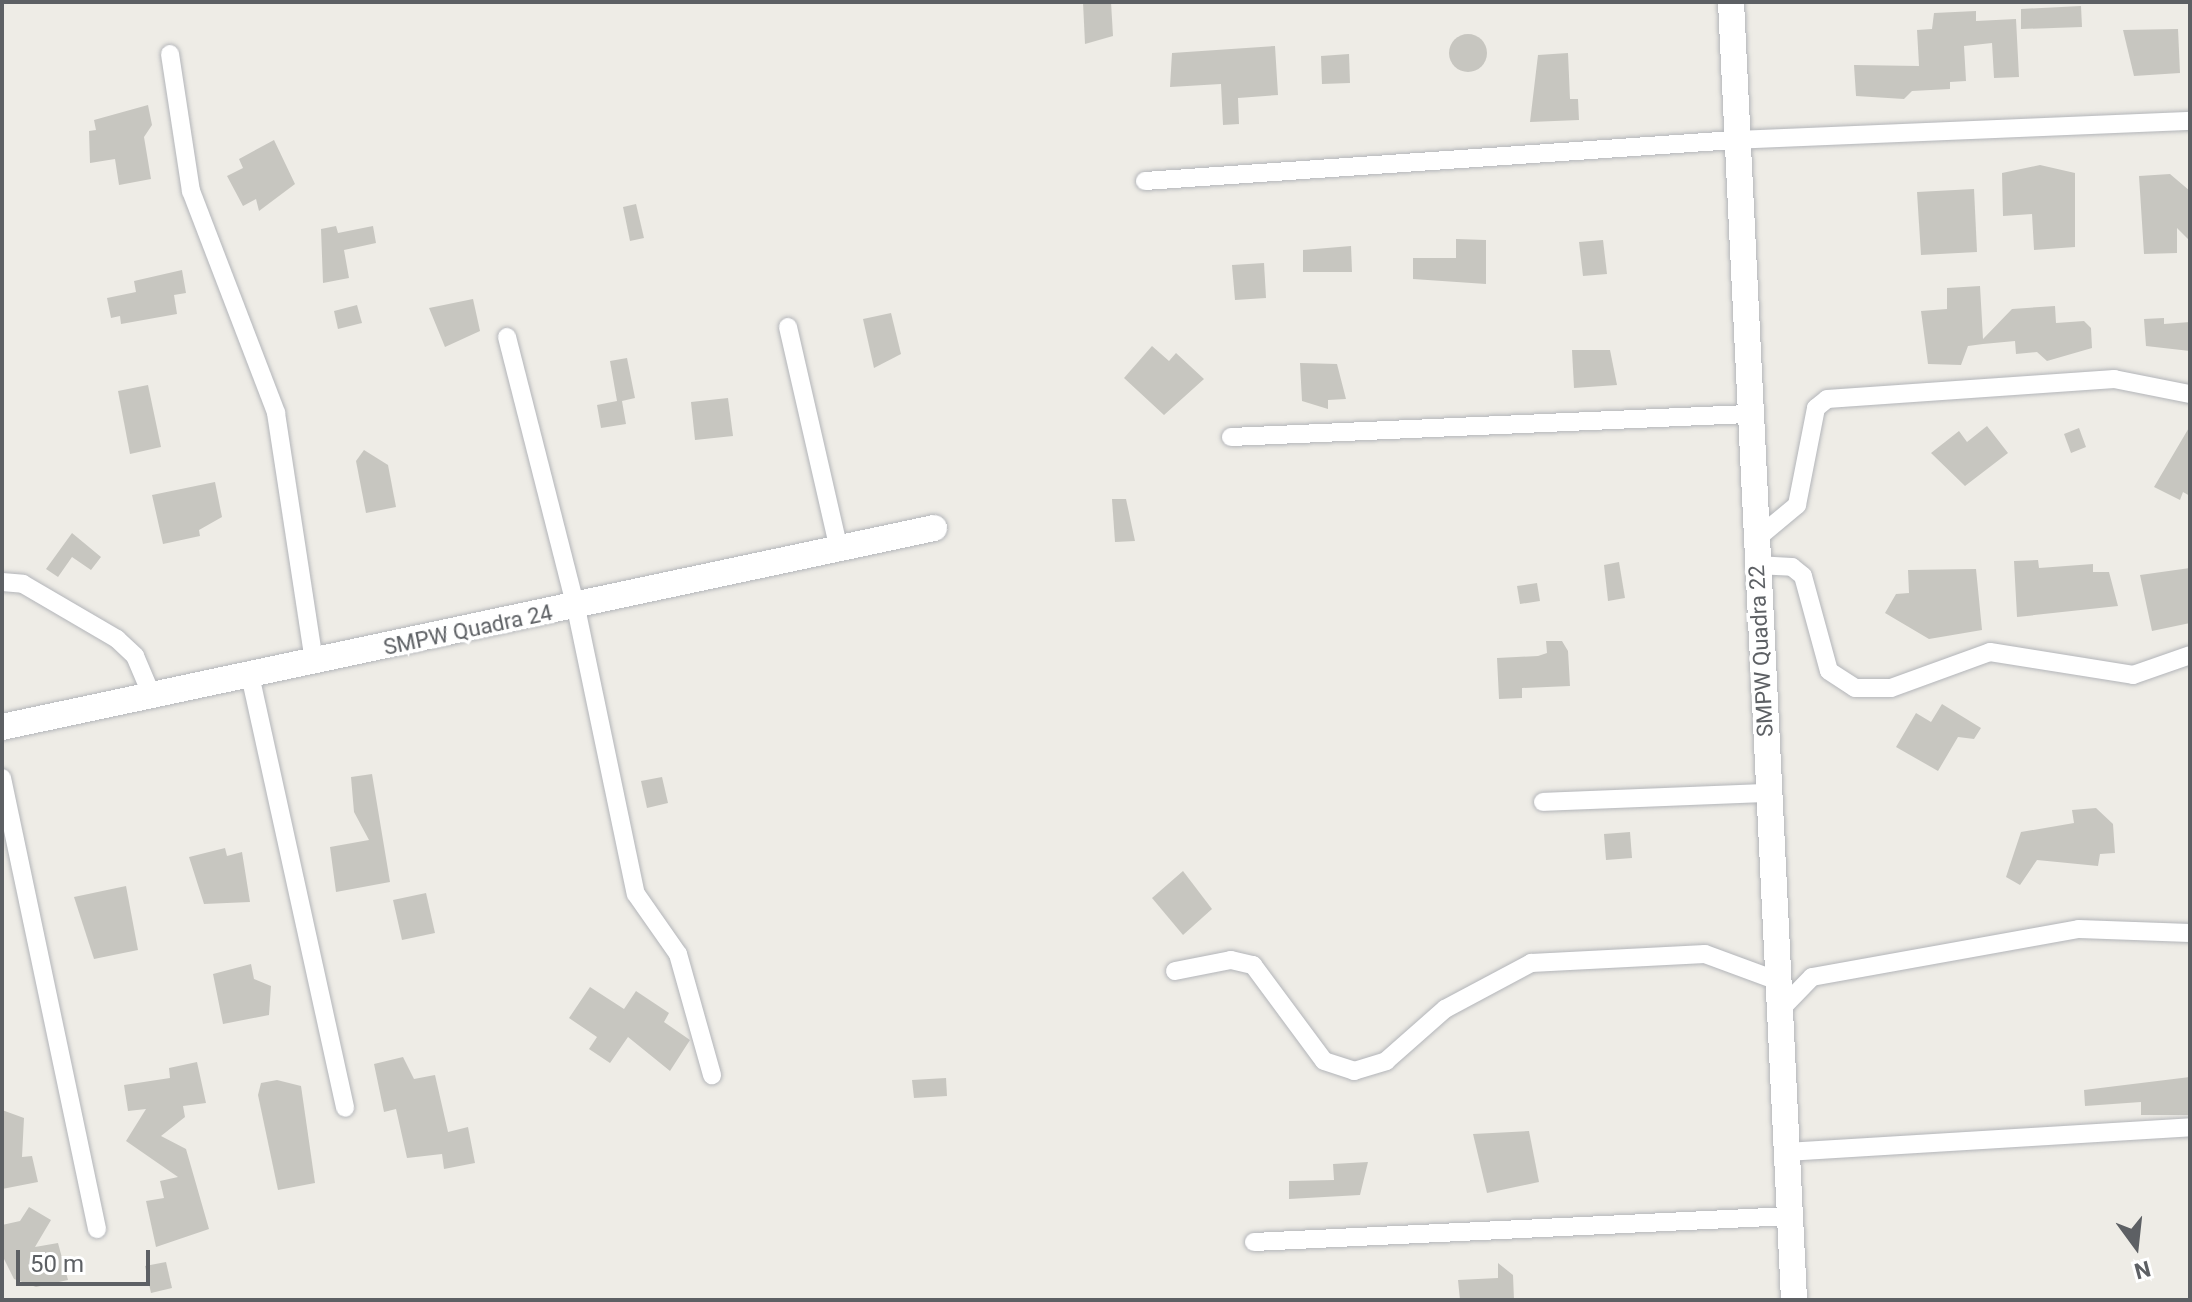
<!DOCTYPE html>
<style>
body{margin:0}
#map{position:relative;width:2192px;height:1302px;overflow:hidden;background:#eeece6;font-family:Roboto,sans-serif}
div>[style]{position:absolute}
.building>*{inset:0;background:#c7c6c0}
.round{border-radius:50%}
.roads{filter:drop-shadow(0 0 2px #b3b5b9) drop-shadow(0 0 2px #b3b5b9)}
.street>*{height:18px;margin:-9px;padding:0 9px;transform-origin:9px;border-radius:9px;background:#fff}
.secondary>*{height:26px;margin:-13px;padding:0 13px;transform-origin:13px;border-radius:13px;background:#fff}
span{translate:-50% -50%;white-space:nowrap;text-align:center;line-height:1.15;-webkit-text-stroke:7px #fff;paint-order:stroke}
.street-label{font-size:22px;color:#5d6064}
.frame{position:absolute;inset:0;border:4px solid #5d6064;pointer-events:none}
.north{position:absolute;left:2096px;top:1206px;width:80px;height:80px;-webkit-text-stroke:6px #fff;paint-order:stroke;rotate:165deg;font-size:22px;font-weight:700;line-height:32px;text-align:center;color:#5d6064}
.north::after{content:'';display:block;margin:auto;width:28px;height:36px;background:#5d6064;clip-path:polygon(50% 0,100% 100%,50% 72%,0 100%)}
.scale{position:absolute;left:16px;top:1250px;width:134px;height:36px;box-sizing:border-box;border:4px solid #5d6064;border-top:0;padding-left:10px;font-size:24px;line-height:28px;white-space:nowrap;color:#5d6064;-webkit-text-stroke:6px #fff;paint-order:stroke}
</style>
<div id="map">
<div class="building">
<div style="clip-path:polygon(1083px 2px,1111px 2px,1113px 36px,1085px 44px)"></div>
<div style="clip-path:polygon(2081px 6px,2082px 27px,2021px 29px,2021px 9px)"></div>
<div style="clip-path:polygon(1976px 11px,1976px 21px,2016px 19px,2019px 77px,1994px 78px,1992px 43px,1964px 46px,1966px 81px,1950px 82px,1950px 89px,1912px 91px,1904px 99px,1856px 96px,1854px 65px,1919px 66px,1917px 30px,1932px 29px,1934px 13px)"></div>
<div style="clip-path:polygon(2178px 29px,2180px 73px,2134px 76px,2123px 30px)"></div>
<div class="round" style="left:1449px;top:34px;width:38px;height:38px"></div>
<div style="clip-path:polygon(1275px 46px,1278px 95px,1238px 98px,1239px 124px,1223px 125px,1221px 84px,1170px 87px,1172px 53px)"></div>
<div style="clip-path:polygon(1568px 53px,1570px 99px,1578px 99px,1579px 120px,1530px 122px,1538px 55px)"></div>
<div style="clip-path:polygon(1349px 54px,1350px 83px,1322px 84px,1321px 56px)"></div>
<div style="clip-path:polygon(148px 105px,152px 125px,144px 137px,151px 179px,119px 185px,115px 159px,90px 163px,89px 131px,96px 130px,94px 120px)"></div>
<div style="clip-path:polygon(274px 140px,295px 184px,259px 211px,256px 199px,243px 206px,227px 176px,243px 168px,239px 159px)"></div>
<div style="clip-path:polygon(2040px 165px,2075px 173px,2075px 247px,2034px 250px,2032px 214px,2003px 216px,2002px 173px)"></div>
<div style="clip-path:polygon(2170px 174px,2190px 191px,2190px 241px,2177px 228px,2177px 253px,2144px 254px,2139px 176px)"></div>
<div style="clip-path:polygon(1974px 189px,1977px 252px,1921px 255px,1917px 192px)"></div>
<div style="clip-path:polygon(636px 204px,644px 238px,630px 241px,623px 207px)"></div>
<div style="clip-path:polygon(336px 226px,338px 233px,373px 226px,376px 243px,344px 250px,349px 278px,323px 283px,321px 229px)"></div>
<div style="clip-path:polygon(1456px 239px,1486px 240px,1486px 284px,1413px 279px,1413px 258px,1456px 258px)"></div>
<div style="clip-path:polygon(1603px 240px,1607px 274px,1583px 276px,1579px 242px)"></div>
<div style="clip-path:polygon(1351px 246px,1352px 272px,1303px 272px,1303px 250px)"></div>
<div style="clip-path:polygon(1264px 263px,1266px 298px,1235px 300px,1232px 265px)"></div>
<div style="clip-path:polygon(182px 270px,186px 293px,174px 295px,177px 314px,121px 324px,120px 316px,111px 318px,107px 298px,136px 292px,134px 281px)"></div>
<div style="clip-path:polygon(1980px 286px,1983px 339px,2012px 309px,2055px 306px,2056px 323px,2084px 321px,2091px 328px,2092px 348px,2047px 361px,2037px 352px,2016px 354px,2015px 341px,1983px 344px,1968px 346px,1961px 365px,1928px 364px,1921px 311px,1947px 309px,1947px 288px)"></div>
<div style="clip-path:polygon(473px 299px,480px 331px,445px 347px,429px 308px)"></div>
<div style="clip-path:polygon(357px 305px,362px 323px,338px 329px,334px 311px)"></div>
<div style="clip-path:polygon(891px 313px,901px 354px,874px 368px,863px 319px)"></div>
<div style="clip-path:polygon(2164px 318px,2164px 324px,2190px 322px,2190px 351px,2146px 346px,2144px 319px)"></div>
<div style="clip-path:polygon(1152px 346px,1169px 361px,1176px 353px,1204px 379px,1164px 415px,1124px 378px)"></div>
<div style="clip-path:polygon(1572px 350px,1610px 350px,1617px 385px,1574px 388px)"></div>
<div style="clip-path:polygon(627px 358px,635px 398px,622px 401px,626px 424px,601px 428px,597px 405px,617px 401px,610px 361px)"></div>
<div style="clip-path:polygon(1300px 363px,1337px 364px,1346px 399px,1328px 400px,1328px 409px,1302px 401px)"></div>
<div style="clip-path:polygon(148px 385px,161px 447px,130px 454px,118px 391px)"></div>
<div style="clip-path:polygon(728px 398px,733px 436px,695px 440px,691px 402px)"></div>
<div style="clip-path:polygon(1987px 426px,2008px 453px,1965px 486px,1931px 453px,1959px 431px,1967px 442px)"></div>
<div style="clip-path:polygon(2190px 426px,2190px 496px,2183px 492px,2180px 500px,2154px 487px)"></div>
<div style="clip-path:polygon(2079px 428px,2086px 447px,2071px 453px,2064px 434px)"></div>
<div style="clip-path:polygon(364px 450px,388px 465px,396px 507px,366px 513px,356px 461px)"></div>
<div style="clip-path:polygon(215px 482px,222px 517px,199px 530px,200px 536px,163px 544px,152px 495px)"></div>
<div style="clip-path:polygon(1112px 499px,1126px 499px,1135px 541px,1115px 542px)"></div>
<div style="clip-path:polygon(72px 533px,101px 557px,91px 570px,72px 557px,58px 577px,46px 569px)"></div>
<div style="clip-path:polygon(2038px 560px,2039px 568px,2093px 564px,2093px 572px,2109px 572px,2118px 606px,2017px 617px,2014px 561px)"></div>
<div style="clip-path:polygon(1619px 562px,1625px 598px,1608px 601px,1604px 565px)"></div>
<div style="clip-path:polygon(2190px 568px,2190px 623px,2152px 631px,2140px 575px)"></div>
<div style="clip-path:polygon(1976px 569px,1982px 630px,1929px 639px,1885px 613px,1896px 594px,1909px 593px,1908px 570px)"></div>
<div style="clip-path:polygon(1537px 583px,1540px 601px,1520px 604px,1517px 586px)"></div>
<div style="clip-path:polygon(1546px 641px,1562px 641px,1568px 651px,1570px 686px,1522px 688px,1522px 698px,1499px 699px,1497px 658px,1538px 656px,1547px 653px)"></div>
<div style="clip-path:polygon(1942px 704px,1981px 728px,1974px 739px,1958px 737px,1938px 771px,1896px 747px,1916px 713px,1931px 722px)"></div>
<div style="clip-path:polygon(372px 774px,390px 882px,336px 892px,330px 847px,369px 840px,354px 812px,351px 777px)"></div>
<div style="clip-path:polygon(662px 777px,668px 803px,647px 808px,641px 781px)"></div>
<div style="clip-path:polygon(2096px 808px,2113px 824px,2115px 853px,2100px 854px,2098px 866px,2037px 860px,2020px 885px,2006px 877px,2021px 832px,2074px 823px,2072px 810px)"></div>
<div style="clip-path:polygon(1630px 832px,1632px 858px,1606px 860px,1604px 834px)"></div>
<div style="clip-path:polygon(225px 848px,227px 856px,242px 852px,250px 902px,204px 904px,189px 857px)"></div>
<div style="clip-path:polygon(1183px 871px,1212px 909px,1183px 935px,1152px 898px)"></div>
<div style="clip-path:polygon(126px 886px,138px 950px,94px 959px,74px 897px)"></div>
<div style="clip-path:polygon(426px 893px,435px 933px,402px 940px,393px 900px)"></div>
<div style="clip-path:polygon(251px 964px,254px 979px,271px 986px,269px 1015px,223px 1024px,213px 974px)"></div>
<div style="clip-path:polygon(590px 987px,624px 1009px,636px 991px,669px 1013px,664px 1022px,690px 1040px,670px 1071px,628px 1037px,610px 1063px,589px 1049px,597px 1037px,569px 1018px)"></div>
<div style="clip-path:polygon(403px 1057px,414px 1079px,435px 1075px,448px 1132px,468px 1127px,475px 1163px,444px 1169px,442px 1154px,407px 1158px,396px 1109px,384px 1112px,374px 1064px)"></div>
<div style="clip-path:polygon(197px 1062px,206px 1103px,183px 1106px,185px 1117px,161px 1136px,186px 1149px,209px 1229px,156px 1247px,146px 1201px,164px 1198px,160px 1181px,178px 1177px,126px 1141px,146px 1109px,128px 1111px,124px 1085px,170px 1078px,169px 1068px)"></div>
<div style="clip-path:polygon(2190px 1077px,2190px 1115px,2141px 1115px,2141px 1102px,2085px 1106px,2084px 1090px)"></div>
<div style="clip-path:polygon(946px 1078px,947px 1096px,914px 1098px,912px 1080px)"></div>
<div style="clip-path:polygon(277px 1080px,301px 1086px,315px 1183px,278px 1190px,258px 1095px,261px 1083px)"></div>
<div style="clip-path:polygon(2px 1110px,24px 1118px,22px 1157px,32px 1156px,38px 1182px,2px 1189px)"></div>
<div style="clip-path:polygon(1529px 1131px,1539px 1182px,1487px 1193px,1473px 1134px)"></div>
<div style="clip-path:polygon(1368px 1162px,1360px 1195px,1289px 1199px,1289px 1181px,1334px 1180px,1333px 1164px)"></div>
<div style="clip-path:polygon(29px 1207px,51px 1220px,35px 1247px,58px 1243px,68px 1280px,36px 1287px,14px 1279px,2px 1255px,2px 1225px,20px 1221px)"></div>
<div style="clip-path:polygon(166px 1262px,172px 1288px,151px 1293px,145px 1266px)"></div>
<div style="clip-path:polygon(1498px 1263px,1513px 1275px,1514px 1300px,1460px 1300px,1458px 1280px,1498px 1278px)"></div>
</div>
<div class="roads">
<div class="street">
<div style="left:170px;top:54px;width:139px;rotate:81.3deg"></div>
<div style="left:191px;top:191px;width:238px;rotate:69deg"></div>
<div style="left:276px;top:413px;width:252px;rotate:81.3deg"></div>
<div style="left:1145px;top:181px;width:590px;rotate:-3.98deg"></div>
<div style="left:1734px;top:140px;width:456px;rotate:-2.4deg"></div>
<div style="left:788px;top:327px;width:228px;rotate:77.1deg"></div>
<div style="left:507px;top:337px;width:280px;rotate:75.7deg"></div>
<div style="left:576px;top:608px;width:292px;rotate:78.2deg"></div>
<div style="left:636px;top:894px;width:73px;rotate:55deg"></div>
<div style="left:678px;top:954px;width:126px;rotate:74.3deg"></div>
<div style="left:1231px;top:437px;width:518px;rotate:-2.55deg"></div>
<div style="left:1755px;top:540px;width:55px;rotate:-39.8deg"></div>
<div style="left:1797px;top:505px;width:99px;rotate:-78.9deg"></div>
<div style="left:1816px;top:408px;width:14px;rotate:-39deg"></div>
<div style="left:1827px;top:399px;width:288px;rotate:-4deg"></div>
<div style="left:2114px;top:379px;width:77px;rotate:11.2deg"></div>
<div style="left:1756px;top:565px;width:36px;rotate:3deg"></div>
<div style="left:1792px;top:567px;width:14px;rotate:39deg"></div>
<div style="left:1803px;top:576px;width:98px;rotate:74.7deg"></div>
<div style="left:1829px;top:671px;width:31px;rotate:33deg"></div>
<div style="left:1855px;top:688px;width:36px"></div>
<div style="left:1891px;top:688px;width:105px;rotate:-20deg"></div>
<div style="left:1990px;top:652px;width:145px;rotate:9.1deg"></div>
<div style="left:2133px;top:675px;width:60px;rotate:-19.3deg"></div>
<div style="left:2px;top:582px;width:21px;rotate:5deg"></div>
<div style="left:23px;top:584px;width:109px;rotate:30.3deg"></div>
<div style="left:117px;top:639px;width:25px;rotate:43deg"></div>
<div style="left:135px;top:656px;width:43px;rotate:67deg"></div>
<div style="left:250px;top:675px;width:443px;rotate:77.6deg"></div>
<div style="left:2px;top:778px;width:461px;rotate:78.1deg"></div>
<div style="left:1543px;top:802px;width:225px;rotate:-2.3deg"></div>
<div style="left:1175px;top:971px;width:57px;rotate:-11.1deg"></div>
<div style="left:1231px;top:960px;width:23px;rotate:13deg"></div>
<div style="left:1253px;top:965px;width:119px;rotate:53.5deg"></div>
<div style="left:1324px;top:1061px;width:32px;rotate:18deg"></div>
<div style="left:1354px;top:1071px;width:34px;rotate:-17deg"></div>
<div style="left:1386px;top:1061px;width:79px;rotate:-41.4deg"></div>
<div style="left:1445px;top:1009px;width:98px;rotate:-28.1deg"></div>
<div style="left:1531px;top:963px;width:174px;rotate:-3deg"></div>
<div style="left:1705px;top:954px;width:78px;rotate:20.3deg"></div>
<div style="left:1780px;top:1010px;width:46px;rotate:-45.9deg"></div>
<div style="left:1812px;top:977px;width:271px;rotate:-10.2deg"></div>
<div style="left:2079px;top:929px;width:111px;rotate:2.1deg"></div>
<div style="left:1787px;top:1152px;width:404px;rotate:-3.5deg"></div>
<div style="left:1254px;top:1242px;width:537px;rotate:-2.78deg"></div>
</div>
<div class="secondary">
<div style="left:1731px;top:2px;width:1300px;rotate:87.22deg"></div>
<div style="left:2px;top:727px;width:953px;rotate:-12.05deg"></div>
</div>
</div>
<div class="street-label">
<span style="left:468px;top:630px;rotate:-12deg">SMPW Quadra 24</span>
<span style="left:1761px;top:651px;rotate:-93deg">SMPW Quadra 22</span>
</div>
<div class="frame"></div>
<div class="north">N</div>
<div class="scale">50 m</div>
</div>
